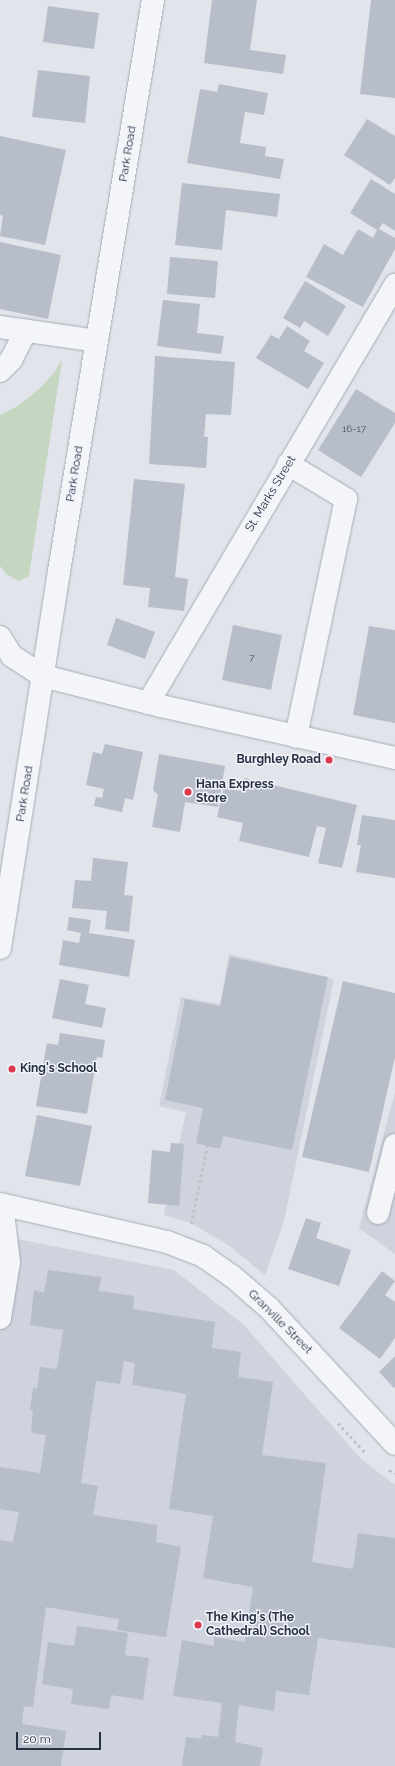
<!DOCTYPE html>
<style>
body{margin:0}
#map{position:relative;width:395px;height:1766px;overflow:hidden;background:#e1e4eb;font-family:Raleway,sans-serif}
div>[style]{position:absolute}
.built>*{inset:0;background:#ced3dd}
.green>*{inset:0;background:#c5d6c1}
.building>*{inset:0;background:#b7bdc9}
.path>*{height:2.5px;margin-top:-1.25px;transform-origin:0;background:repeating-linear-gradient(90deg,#bfc2ca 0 3px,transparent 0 6px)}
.roads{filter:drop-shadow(0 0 1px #a5abb6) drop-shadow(0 0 1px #a5abb6)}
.minor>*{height:22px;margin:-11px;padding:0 11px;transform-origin:11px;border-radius:11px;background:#f4f5f9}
.dots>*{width:11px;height:11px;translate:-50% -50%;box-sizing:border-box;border:2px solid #f1f3f8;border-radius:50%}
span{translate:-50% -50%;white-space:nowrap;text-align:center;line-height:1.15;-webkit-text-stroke:3px #f1f3f8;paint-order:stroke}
.number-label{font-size:10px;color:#4b5465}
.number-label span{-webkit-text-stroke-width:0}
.street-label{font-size:12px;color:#273144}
.poi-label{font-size:12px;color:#273144;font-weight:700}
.right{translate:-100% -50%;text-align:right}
.left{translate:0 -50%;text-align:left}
.scale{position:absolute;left:16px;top:1732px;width:85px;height:18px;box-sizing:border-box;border:2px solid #273144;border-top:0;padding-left:5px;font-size:12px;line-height:14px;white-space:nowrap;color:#273144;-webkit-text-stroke:3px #f1f3f8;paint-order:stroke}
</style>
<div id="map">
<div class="built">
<div style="clip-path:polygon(229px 954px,334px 979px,284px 1221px,265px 1275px,228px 1245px,191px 1223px,164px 1215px,186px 1112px,159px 1106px,181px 997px,220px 1004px)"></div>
<div style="clip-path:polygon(395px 1092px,395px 1254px,359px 1228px)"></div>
<div style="clip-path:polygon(12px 1238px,174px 1270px,244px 1325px,361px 1459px,395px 1485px,395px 1766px,0 1766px,0 1247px)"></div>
</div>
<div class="green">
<div style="clip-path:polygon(62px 360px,29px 576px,19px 581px,7px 575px,0 566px,0 415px,18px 406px,39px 389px,53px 374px)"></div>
</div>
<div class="building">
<div style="clip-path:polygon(212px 0,257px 0,250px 50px,286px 55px,283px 74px,204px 63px)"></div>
<div style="clip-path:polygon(371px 0,395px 0,395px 98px,360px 94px)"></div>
<div style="clip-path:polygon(48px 6px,99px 13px,94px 49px,43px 42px)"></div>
<div style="clip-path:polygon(38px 70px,90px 76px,85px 123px,32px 117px)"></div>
<div style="clip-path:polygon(219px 84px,268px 93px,264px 115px,245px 112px,240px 143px,266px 147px,265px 156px,284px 159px,280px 179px,187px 163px,200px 89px,217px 92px)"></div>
<div style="clip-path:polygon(367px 119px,395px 136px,395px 178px,390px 185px,344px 155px)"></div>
<div style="clip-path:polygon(0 136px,66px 150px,45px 245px,0 236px,3px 216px,0 215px)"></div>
<div style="clip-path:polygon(371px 179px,395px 194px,395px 231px,383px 223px,379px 229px,395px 238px,395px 249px,363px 307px,306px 277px,324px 244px,343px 255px,358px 229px,373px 238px,377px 230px,350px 213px)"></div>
<div style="clip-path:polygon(182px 183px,280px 194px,277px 217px,226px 210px,222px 250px,175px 245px)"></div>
<div style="clip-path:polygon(0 242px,61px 255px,48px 319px,0 309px)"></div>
<div style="clip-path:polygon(170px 257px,218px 261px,215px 298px,167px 294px)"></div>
<div style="clip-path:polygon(305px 281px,346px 306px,328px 336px,304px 321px,300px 328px,283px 318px)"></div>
<div style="clip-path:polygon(163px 300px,200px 304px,197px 333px,224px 336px,221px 354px,157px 346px)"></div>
<div style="clip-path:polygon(287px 326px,310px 341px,304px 351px,324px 363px,308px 389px,256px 358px,271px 335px,279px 339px)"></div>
<div style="clip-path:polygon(155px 356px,235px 362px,231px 415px,206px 414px,204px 437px,208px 437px,206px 468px,149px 464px)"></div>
<div style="clip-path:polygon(356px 389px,395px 413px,395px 423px,361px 477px,318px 450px)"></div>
<div style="clip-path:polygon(134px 479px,185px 484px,175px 577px,188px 579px,184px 611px,148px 607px,150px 588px,123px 585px)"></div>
<div style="clip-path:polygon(116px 618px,155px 632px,145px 659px,107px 645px)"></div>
<div style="clip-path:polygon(233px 625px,282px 635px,271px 690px,222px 680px)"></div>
<div style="clip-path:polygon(369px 626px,395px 630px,395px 723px,353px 715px)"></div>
<div style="clip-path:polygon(105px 744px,143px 752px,133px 800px,125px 798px,122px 812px,94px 806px,96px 797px,102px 798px,104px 789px,86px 785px,93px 752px,102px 754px)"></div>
<div style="clip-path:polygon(159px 754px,225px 766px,218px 807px,185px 802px,180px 832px,152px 827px,158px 795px,153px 790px)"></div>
<div style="clip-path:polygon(244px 778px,357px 805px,342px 868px,318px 863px,326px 828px,317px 826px,309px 857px,239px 841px,243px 823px,217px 817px,224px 787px,241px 791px)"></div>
<div style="clip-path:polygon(362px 815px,395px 820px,395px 878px,356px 872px,361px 845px,357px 845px)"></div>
<div style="clip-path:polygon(93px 858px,128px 862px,124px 895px,133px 896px,129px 932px,105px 929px,107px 911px,72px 908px,75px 880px,91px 881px)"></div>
<div style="clip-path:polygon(69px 917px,91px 920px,89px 933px,135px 940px,129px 977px,59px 965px,63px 940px,79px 943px,81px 933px,67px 930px)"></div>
<div style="clip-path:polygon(230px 957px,328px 977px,292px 1150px,223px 1136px,220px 1149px,196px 1143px,203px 1108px,165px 1100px,185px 999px,220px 1006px)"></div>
<div style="clip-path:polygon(60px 979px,89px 985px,85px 1004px,106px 1008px,102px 1028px,52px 1018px)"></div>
<div style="clip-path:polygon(343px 981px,395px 993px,395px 1057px,369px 1172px,302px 1157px)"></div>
<div style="clip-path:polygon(60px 1033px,105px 1040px,102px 1058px,97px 1057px,87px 1114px,36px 1106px,47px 1043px,58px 1045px)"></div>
<div style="clip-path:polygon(37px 1115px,92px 1126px,80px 1186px,25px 1176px)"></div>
<div style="clip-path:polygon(171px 1143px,184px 1144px,179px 1206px,148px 1203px,152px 1150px,170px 1152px)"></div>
<div style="clip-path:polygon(306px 1218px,321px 1223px,316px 1238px,351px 1250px,339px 1286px,288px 1269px)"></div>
<div style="clip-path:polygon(48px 1270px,101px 1277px,99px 1291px,134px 1296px,133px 1309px,215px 1322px,212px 1348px,241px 1352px,238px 1377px,273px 1382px,262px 1455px,326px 1463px,312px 1562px,353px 1569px,358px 1533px,395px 1538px,395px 1648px,318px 1638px,309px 1695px,276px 1691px,274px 1711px,239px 1705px,235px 1742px,263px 1748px,260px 1766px,182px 1766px,186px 1737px,201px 1739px,202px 1735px,218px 1737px,222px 1703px,173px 1696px,182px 1640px,214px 1646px,214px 1637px,245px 1642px,253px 1587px,203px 1578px,213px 1516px,169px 1509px,186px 1394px,132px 1385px,135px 1363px,124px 1361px,120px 1384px,96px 1381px,81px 1483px,98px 1486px,93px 1515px,157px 1525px,156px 1542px,181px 1547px,166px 1637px,117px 1630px,119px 1619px,46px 1607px,33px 1707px,24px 1706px,22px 1724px,66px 1731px,61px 1766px,0 1766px,0 1540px,13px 1542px,19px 1512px,0 1509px,0 1467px,40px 1473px,46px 1435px,31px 1433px,33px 1411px,30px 1410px,33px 1388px,37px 1389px,40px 1367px,57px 1369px,63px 1330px,30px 1325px,34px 1290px,44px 1293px)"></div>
<div style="clip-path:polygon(382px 1271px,395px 1281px,385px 1295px,395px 1302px,395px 1338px,380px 1359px,339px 1328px)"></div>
<div style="clip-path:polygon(395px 1356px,395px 1387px,394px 1388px,379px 1372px)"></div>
<div style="clip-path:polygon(77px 1626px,128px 1633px,125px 1655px,149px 1658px,143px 1700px,111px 1695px,109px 1709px,71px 1704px,73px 1689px,42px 1684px,48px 1642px,74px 1646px)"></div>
</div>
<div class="path">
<div style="left:191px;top:1224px;width:80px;rotate:-78.4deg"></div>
<div style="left:338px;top:1423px;width:41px;rotate:47deg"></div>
<div style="left:389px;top:1470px;width:7px;rotate:27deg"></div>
</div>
<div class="roads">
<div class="minor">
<div style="left:0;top:327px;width:98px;rotate:8.2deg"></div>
<div style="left:0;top:371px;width:16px;rotate:-45deg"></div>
<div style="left:11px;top:360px;width:33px;rotate:-63deg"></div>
<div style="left:288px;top:464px;width:68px;rotate:31.1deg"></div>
<div style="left:346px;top:499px;width:243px;rotate:101.9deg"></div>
<div style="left:0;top:637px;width:22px;rotate:58deg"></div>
<div style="left:12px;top:656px;width:37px;rotate:33deg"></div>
<div style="left:43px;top:676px;width:122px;rotate:14.3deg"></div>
<div style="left:161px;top:706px;width:240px;rotate:12.5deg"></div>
<div style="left:148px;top:703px;width:486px;rotate:-59.4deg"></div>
<div style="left:0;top:948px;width:382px;rotate:-81.1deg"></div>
<div style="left:59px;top:571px;width:579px;rotate:-80.65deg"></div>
<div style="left:0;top:1204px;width:171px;rotate:12.8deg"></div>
<div style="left:167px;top:1242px;width:39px;rotate:21deg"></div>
<div style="left:203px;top:1256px;width:35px;rotate:35deg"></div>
<div style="left:232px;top:1276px;width:49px;rotate:40.9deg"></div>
<div style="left:269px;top:1308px;width:185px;rotate:47.2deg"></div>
<div style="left:378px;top:1213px;width:70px;rotate:-76deg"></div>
<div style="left:0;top:1318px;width:57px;rotate:-80.9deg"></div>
<div style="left:9px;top:1262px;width:57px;rotate:-97deg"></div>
</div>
</div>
<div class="dots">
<div style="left:329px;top:760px;background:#dc394c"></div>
<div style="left:188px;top:792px;background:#dc394c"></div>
<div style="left:12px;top:1069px;background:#dc394c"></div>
<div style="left:198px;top:1625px;background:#dc394c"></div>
</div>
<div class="number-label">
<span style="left:354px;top:429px">16-17</span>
<span style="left:252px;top:658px">7</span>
</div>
<div class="street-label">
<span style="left:128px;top:154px;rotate:-81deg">Park Road</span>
<span style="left:75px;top:474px;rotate:-81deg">Park Road</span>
<span style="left:271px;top:494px;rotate:-59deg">St. Marks Street</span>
<span style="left:25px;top:794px;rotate:-81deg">Park Road</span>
<span style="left:280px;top:1322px;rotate:45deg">Granville Street</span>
</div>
<div class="poi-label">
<span class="right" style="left:321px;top:760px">Burghley Road</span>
<span class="left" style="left:196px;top:792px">Hana Express<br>Store</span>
<span class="left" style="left:20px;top:1069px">King's School</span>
<span class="left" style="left:206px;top:1625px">The King's (The<br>Cathedral) School</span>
</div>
<div class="scale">20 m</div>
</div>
